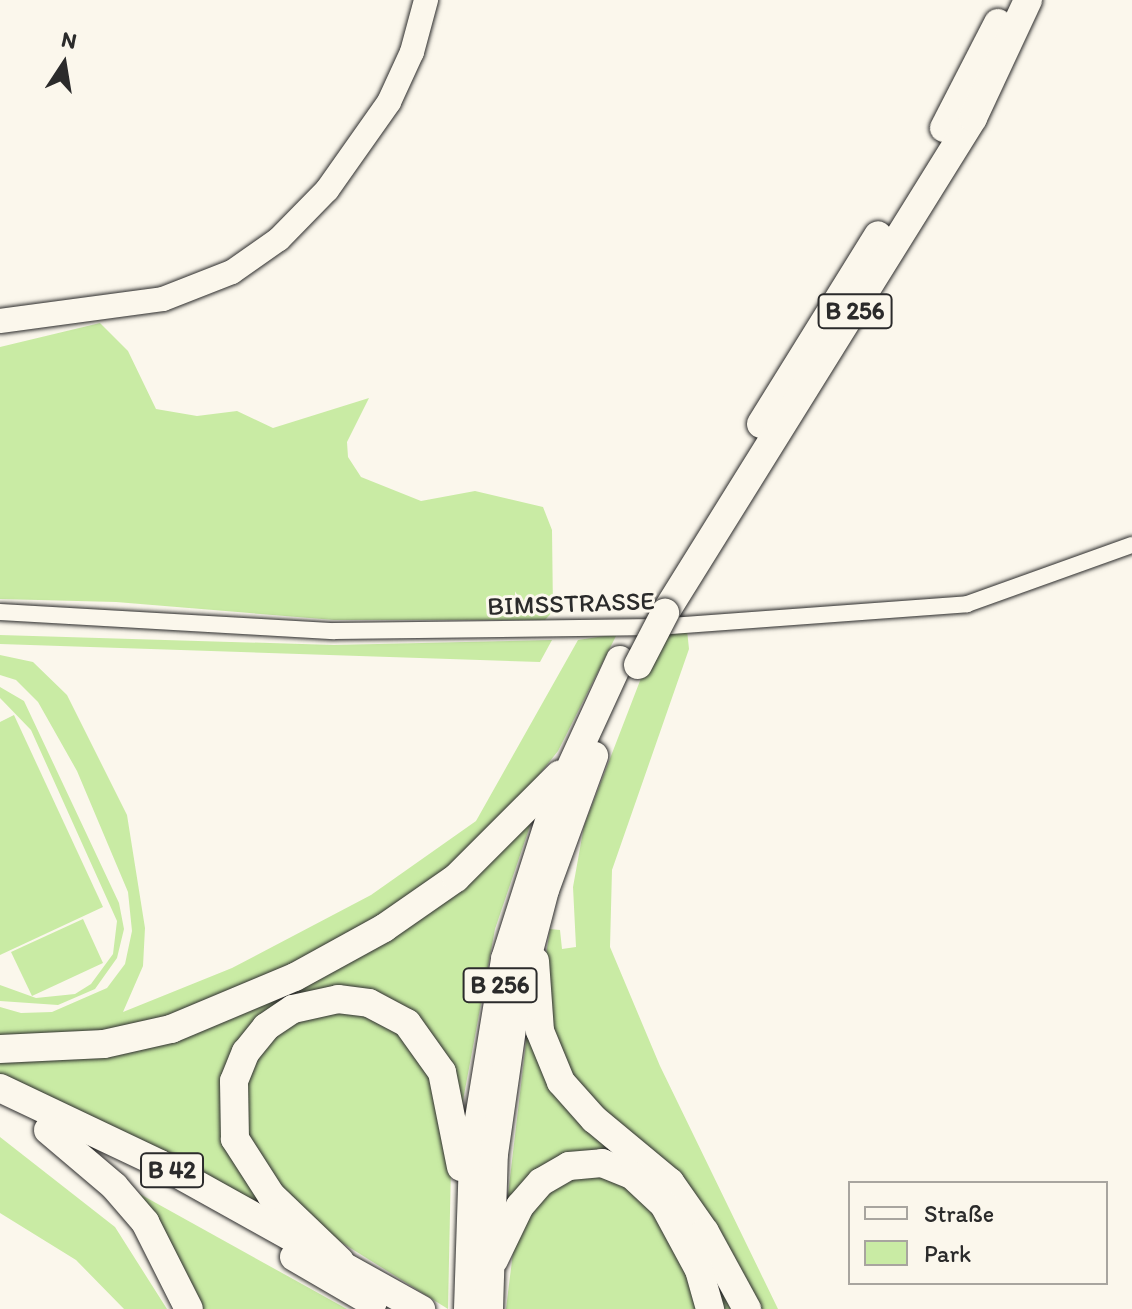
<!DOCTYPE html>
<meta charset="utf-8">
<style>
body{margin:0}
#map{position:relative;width:1132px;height:1309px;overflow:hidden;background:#fbf7ec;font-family:Itim,sans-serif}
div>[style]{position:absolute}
.green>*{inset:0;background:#c9eba4}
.roads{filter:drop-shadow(0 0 2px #2b2b2b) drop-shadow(0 0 2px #2b2b2b)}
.minor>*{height:16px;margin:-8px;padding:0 8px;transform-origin:8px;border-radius:8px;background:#fbf7ec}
.secondary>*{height:24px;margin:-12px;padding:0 12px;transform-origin:12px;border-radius:12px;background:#fbf7ec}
.trunk>*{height:28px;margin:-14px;padding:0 14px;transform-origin:14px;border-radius:14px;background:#fbf7ec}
.bridges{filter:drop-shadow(0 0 2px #2b2b2b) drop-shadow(0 0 2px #2b2b2b)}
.trunk-bridge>*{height:28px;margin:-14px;padding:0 14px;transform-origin:14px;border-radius:14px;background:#fbf7ec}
span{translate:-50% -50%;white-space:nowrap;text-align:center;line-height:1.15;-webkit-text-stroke:6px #fbf7ec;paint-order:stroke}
.shield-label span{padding:2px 6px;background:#fbf7ec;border:2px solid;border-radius:6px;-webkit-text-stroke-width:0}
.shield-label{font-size:24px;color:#2b2b2b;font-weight:700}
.street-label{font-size:26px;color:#2b2b2b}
.legend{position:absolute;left:848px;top:1181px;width:260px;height:104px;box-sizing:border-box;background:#fbf7ec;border:2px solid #a8a59f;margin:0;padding:10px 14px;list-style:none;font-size:24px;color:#2b2b2b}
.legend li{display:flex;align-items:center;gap:16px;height:40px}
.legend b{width:40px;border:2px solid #a8a59f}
.north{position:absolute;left:24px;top:24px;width:80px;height:80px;-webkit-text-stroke:6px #fbf7ec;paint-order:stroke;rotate:12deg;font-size:22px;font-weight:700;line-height:32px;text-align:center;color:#2b2b2b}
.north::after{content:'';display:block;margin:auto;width:28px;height:36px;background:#2b2b2b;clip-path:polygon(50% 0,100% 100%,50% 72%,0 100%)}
</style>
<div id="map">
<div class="green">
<div style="clip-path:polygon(100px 323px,128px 351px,156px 409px,197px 416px,237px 411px,273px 428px,369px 398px,347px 442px,348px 457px,361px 477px,421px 501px,475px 491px,543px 507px,552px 530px,553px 611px,545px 620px,334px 620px,116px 602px,0 599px,0 347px)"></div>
<div style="clip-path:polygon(672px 628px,687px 630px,689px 649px,612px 870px,610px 947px,660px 1066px,778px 1309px,754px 1309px,588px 1104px,553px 1044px,545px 961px,550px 929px,560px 930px,562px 949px,576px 947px,573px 887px,584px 826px,643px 673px)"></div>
<div style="clip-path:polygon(617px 634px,558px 751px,489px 838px,383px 918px,238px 994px,115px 1034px,0 1038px,0 1007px,21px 1013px,52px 1012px,107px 988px,125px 964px,132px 931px,128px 892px,77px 771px,38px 702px,16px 680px,0 675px,0 655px,33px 662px,67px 695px,127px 815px,145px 928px,143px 966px,123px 1012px,232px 968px,371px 895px,476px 821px,578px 640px)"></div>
<div style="clip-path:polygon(0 635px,334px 645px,552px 640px,540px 662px,0 644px)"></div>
<div style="clip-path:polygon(0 687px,24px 701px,119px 903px,124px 929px,117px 958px,95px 989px,58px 1005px,0 1001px,0 985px,36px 998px,75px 994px,91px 984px,113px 954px,117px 921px,31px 730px,0 698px)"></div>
<div style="clip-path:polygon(14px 715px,103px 907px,0 955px,0 722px)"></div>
<div style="clip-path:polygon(532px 820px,495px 929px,461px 1111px,435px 1045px,320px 992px,225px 1086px,285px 1218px,0 1074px,0 1057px,198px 1028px)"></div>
<div style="clip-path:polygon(83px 919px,103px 963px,32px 996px,11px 952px)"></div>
<div style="clip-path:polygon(317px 1009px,379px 1015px,426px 1056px,451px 1164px,448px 1309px,336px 1239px,277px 1192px,239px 1117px,256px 1049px)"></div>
<div style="clip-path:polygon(529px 1017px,588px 1122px,741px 1309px,718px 1309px,716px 1296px,612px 1157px,507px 1203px)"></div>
<div style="clip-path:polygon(0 1137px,115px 1227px,167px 1309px,124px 1309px,76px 1260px,0 1213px)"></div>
<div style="clip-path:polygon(582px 1170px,644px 1193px,705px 1309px,506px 1309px,514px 1244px,528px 1206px)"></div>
<div style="clip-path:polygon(129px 1188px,347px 1309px,199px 1309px)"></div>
</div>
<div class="roads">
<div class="minor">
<div style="left:0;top:612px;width:335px;rotate:3.3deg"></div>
<div style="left:334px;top:631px;width:323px;rotate:-0.7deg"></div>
<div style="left:657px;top:627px;width:311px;rotate:-4.2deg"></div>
<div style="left:967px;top:604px;width:175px;rotate:-19.7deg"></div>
</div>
<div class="secondary">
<div style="left:0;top:321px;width:164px;rotate:-7.7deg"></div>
<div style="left:163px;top:299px;width:74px;rotate:-21.4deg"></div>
<div style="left:232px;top:272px;width:57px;rotate:-35.1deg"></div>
<div style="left:279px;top:239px;width:69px;rotate:-45.6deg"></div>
<div style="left:327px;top:190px;width:108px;rotate:-54.8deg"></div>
<div style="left:389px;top:102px;width:55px;rotate:-65.3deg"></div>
<div style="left:412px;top:52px;width:54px;rotate:-74.9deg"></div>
</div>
<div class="trunk">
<div style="left:944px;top:128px;width:118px;rotate:-62.8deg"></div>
<div style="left:761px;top:424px;width:222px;rotate:-58.2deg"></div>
<div style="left:665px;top:613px;width:583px;rotate:-58.11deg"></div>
<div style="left:973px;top:118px;width:130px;rotate:-65deg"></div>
<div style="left:535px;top:961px;width:70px;rotate:85.9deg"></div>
<div style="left:540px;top:1031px;width:55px;rotate:67.6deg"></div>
<div style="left:561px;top:1082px;width:50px;rotate:48.3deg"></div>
<div style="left:594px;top:1119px;width:99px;rotate:39.7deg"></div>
<div style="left:670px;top:1182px;width:61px;rotate:55deg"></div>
<div style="left:705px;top:1232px;width:88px;rotate:61.4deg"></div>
<div style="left:0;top:1049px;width:104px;rotate:-2.8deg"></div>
<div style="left:104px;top:1044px;width:69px;rotate:-12.6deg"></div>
<div style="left:171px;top:1029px;width:134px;rotate:-22.8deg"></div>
<div style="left:295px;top:977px;width:102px;rotate:-28.8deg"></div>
<div style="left:384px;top:928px;width:88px;rotate:-34.8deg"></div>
<div style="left:456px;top:878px;width:146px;rotate:-45deg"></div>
<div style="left:0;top:1088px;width:177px;rotate:25.4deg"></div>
<div style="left:160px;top:1164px;width:299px;rotate:29.1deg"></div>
<div style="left:48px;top:1130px;width:87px;rotate:40.3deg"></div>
<div style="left:114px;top:1186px;width:48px;rotate:49.3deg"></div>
<div style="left:145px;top:1222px;width:97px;rotate:63.2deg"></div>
<div style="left:294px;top:1257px;width:91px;rotate:30.2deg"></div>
<div style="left:494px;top:1260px;width:60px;rotate:-64.3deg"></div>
<div style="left:520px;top:1206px;width:32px;rotate:-49deg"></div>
<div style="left:541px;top:1182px;width:32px;rotate:-30deg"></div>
<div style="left:569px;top:1166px;width:33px;rotate:-5deg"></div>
<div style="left:602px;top:1163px;width:32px;rotate:22deg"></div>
<div style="left:632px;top:1175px;width:44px;rotate:43.2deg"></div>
<div style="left:664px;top:1205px;width:74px;rotate:61.7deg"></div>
<div style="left:699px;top:1270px;width:41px;rotate:74.2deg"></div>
<div style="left:340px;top:1261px;width:95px;rotate:-136.3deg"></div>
<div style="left:271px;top:1195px;width:67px;rotate:-122.7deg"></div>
<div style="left:235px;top:1139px;width:58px;rotate:-91deg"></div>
<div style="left:234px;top:1081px;width:31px;rotate:-68deg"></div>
<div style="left:246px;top:1052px;width:32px;rotate:-51deg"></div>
<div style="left:266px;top:1027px;width:32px;rotate:-34deg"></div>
<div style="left:293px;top:1009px;width:46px;rotate:-12.5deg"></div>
<div style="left:338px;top:999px;width:31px;rotate:7deg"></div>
<div style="left:369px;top:1003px;width:43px;rotate:27.8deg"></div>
<div style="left:407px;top:1023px;width:60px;rotate:54.5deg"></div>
<div style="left:442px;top:1072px;width:97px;rotate:78.7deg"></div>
<div style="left:468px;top:1309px;width:154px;rotate:-88.1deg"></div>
<div style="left:473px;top:1155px;width:199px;rotate:-80.7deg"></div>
<div style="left:505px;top:959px;width:168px;rotate:-72.3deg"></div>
<div style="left:556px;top:799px;width:153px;rotate:-65.3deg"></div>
<div style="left:489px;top:1309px;width:155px;rotate:-88.2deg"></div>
<div style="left:494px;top:1154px;width:155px;rotate:-81.8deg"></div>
<div style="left:516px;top:1001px;width:115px;rotate:-75.4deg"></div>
<div style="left:545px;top:890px;width:143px;rotate:-69.9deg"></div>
</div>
</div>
<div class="bridges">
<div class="trunk-bridge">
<div style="left:638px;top:665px;width:59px;rotate:-62.6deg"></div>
</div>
</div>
<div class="shield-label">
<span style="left:855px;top:311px">B 256</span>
<span style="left:500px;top:985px">B 256</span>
<span style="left:172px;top:1170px">B 42</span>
</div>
<div class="street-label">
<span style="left:571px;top:604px;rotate:-2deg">BIMSSTRASSE</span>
</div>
<ul class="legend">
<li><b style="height:10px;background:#fbf7ec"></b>Straße</li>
<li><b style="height:22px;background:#c9eba4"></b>Park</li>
</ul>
<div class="north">N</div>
</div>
